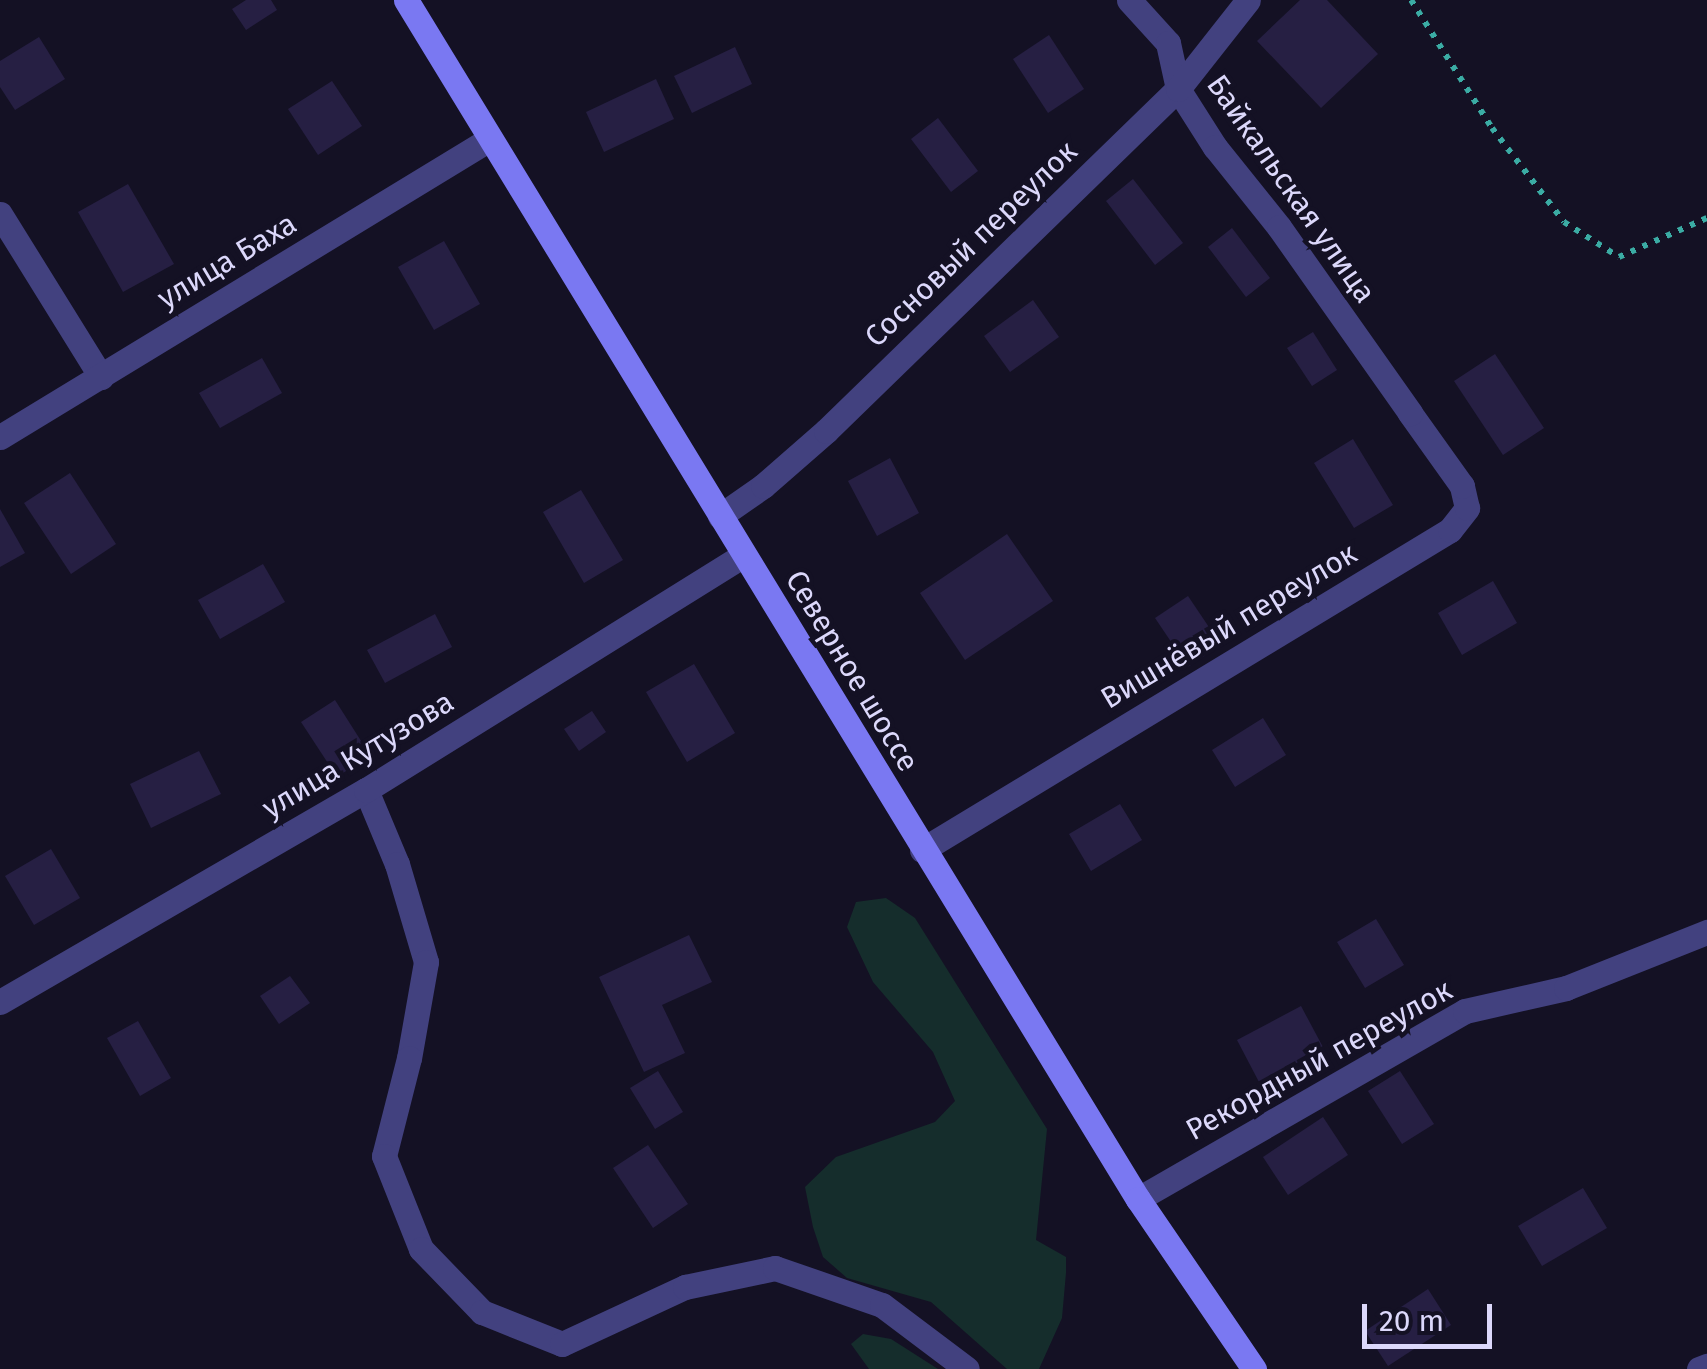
<!DOCTYPE html>
<meta charset="utf-8">
<style>
body{margin:0}
#map{position:relative;width:1707px;height:1369px;overflow:hidden;background:#141124;font-family:"Fira Sans",sans-serif}
div>[style]{position:absolute}
.green>*{inset:0;background:#152d2c}
.building>*{inset:0;background:#261f43}
.path>*{height:6px;margin-top:-3px;transform-origin:0;background:repeating-linear-gradient(90deg,#3baca4 0 5px,transparent 0 13px)}
.service>*{height:25px;margin:-12.5px;padding:0 12.5px;transform-origin:12.5px;border-radius:12.5px;background:#42417f}
.minor>*{height:25px;margin:-12.5px;padding:0 12.5px;transform-origin:12.5px;border-radius:12.5px;background:#42417f}
.secondary>*{height:25px;margin:-12.5px;padding:0 12.5px;transform-origin:12.5px;border-radius:12.5px;background:#7a78f2}
span{translate:-50% -50%;white-space:nowrap;text-align:center;line-height:1.15;-webkit-text-stroke:9px #141124;paint-order:stroke}
.street-label{font-size:30px;color:#dcd8fb}
.scale{position:absolute;left:1362px;top:1304px;width:130px;height:45px;box-sizing:border-box;border:5px solid #dcd8fb;border-top:0;padding-left:12px;font-size:30px;line-height:35px;white-space:nowrap;color:#dcd8fb;-webkit-text-stroke:8px #141124;paint-order:stroke}
</style>
<div id="map">
<div class="green">
<div style="clip-path:polygon(886px 898px,915px 918px,1047px 1129px,1036px 1240px,1066px 1257px,1066px 1273px,1062px 1318px,1039px 1369px,1007px 1369px,931px 1302px,847px 1278px,823px 1257px,813px 1227px,805px 1187px,836px 1157px,935px 1122px,955px 1101px,933px 1052px,873px 982px,847px 927px,856px 902px)"></div>
<div style="clip-path:polygon(863px 1334px,891px 1339px,938px 1369px,869px 1369px,851px 1344px)"></div>
</div>
<div class="building">
<div style="clip-path:polygon(246px 0,271px 0,277px 10px,246px 30px,232px 9px)"></div>
<div style="clip-path:polygon(1300px 0,1327px 0,1378px 54px,1321px 108px,1257px 41px)"></div>
<div style="clip-path:polygon(1049px 35px,1084px 89px,1048px 113px,1013px 59px)"></div>
<div style="clip-path:polygon(39px 37px,65px 79px,15px 110px,0 87px,0 61px)"></div>
<div style="clip-path:polygon(735px 47px,752px 84px,692px 113px,674px 76px)"></div>
<div style="clip-path:polygon(656px 79px,674px 119px,604px 152px,586px 112px)"></div>
<div style="clip-path:polygon(332px 81px,362px 126px,318px 155px,288px 109px)"></div>
<div style="clip-path:polygon(938px 118px,978px 171px,951px 192px,911px 139px)"></div>
<div style="clip-path:polygon(1133px 179px,1183px 243px,1155px 265px,1106px 201px)"></div>
<div style="clip-path:polygon(128px 184px,174px 264px,123px 292px,78px 212px)"></div>
<div style="clip-path:polygon(1232px 228px,1270px 278px,1246px 297px,1208px 247px)"></div>
<div style="clip-path:polygon(444px 241px,480px 304px,434px 330px,398px 267px)"></div>
<div style="clip-path:polygon(1033px 300px,1059px 337px,1010px 372px,984px 336px)"></div>
<div style="clip-path:polygon(1313px 332px,1337px 370px,1312px 386px,1287px 348px)"></div>
<div style="clip-path:polygon(1495px 354px,1544px 428px,1503px 455px,1454px 381px)"></div>
<div style="clip-path:polygon(262px 358px,282px 393px,220px 428px,199px 393px)"></div>
<div style="clip-path:polygon(1353px 439px,1393px 505px,1354px 528px,1314px 463px)"></div>
<div style="clip-path:polygon(890px 458px,919px 513px,877px 536px,848px 481px)"></div>
<div style="clip-path:polygon(70px 473px,116px 544px,71px 574px,24px 503px)"></div>
<div style="clip-path:polygon(581px 490px,623px 560px,584px 583px,543px 512px)"></div>
<div style="clip-path:polygon(0 509px,25px 553px,0 567px)"></div>
<div style="clip-path:polygon(1007px 534px,1053px 601px,965px 660px,920px 593px)"></div>
<div style="clip-path:polygon(263px 564px,285px 602px,220px 639px,198px 600px)"></div>
<div style="clip-path:polygon(1493px 581px,1517px 623px,1462px 655px,1438px 613px)"></div>
<div style="clip-path:polygon(1188px 596px,1221px 645px,1188px 667px,1155px 618px)"></div>
<div style="clip-path:polygon(435px 614px,452px 647px,385px 683px,367px 650px)"></div>
<div style="clip-path:polygon(694px 664px,735px 733px,687px 762px,646px 692px)"></div>
<div style="clip-path:polygon(335px 700px,370px 755px,337px 777px,301px 722px)"></div>
<div style="clip-path:polygon(592px 711px,606px 732px,579px 751px,564px 729px)"></div>
<div style="clip-path:polygon(1263px 718px,1286px 755px,1235px 787px,1212px 750px)"></div>
<div style="clip-path:polygon(199px 751px,221px 794px,151px 828px,130px 784px)"></div>
<div style="clip-path:polygon(1120px 804px,1142px 840px,1091px 871px,1069px 834px)"></div>
<div style="clip-path:polygon(51px 849px,80px 898px,34px 925px,5px 876px)"></div>
<div style="clip-path:polygon(1376px 919px,1404px 965px,1365px 988px,1337px 942px)"></div>
<div style="clip-path:polygon(689px 935px,712px 982px,662px 1005px,685px 1053px,644px 1072px,599px 977px)"></div>
<div style="clip-path:polygon(290px 976px,310px 1003px,279px 1024px,260px 996px)"></div>
<div style="clip-path:polygon(1301px 1006px,1324px 1049px,1259px 1082px,1237px 1040px)"></div>
<div style="clip-path:polygon(138px 1021px,171px 1078px,140px 1096px,107px 1038px)"></div>
<div style="clip-path:polygon(658px 1071px,683px 1112px,655px 1129px,630px 1088px)"></div>
<div style="clip-path:polygon(1400px 1071px,1434px 1124px,1402px 1144px,1368px 1091px)"></div>
<div style="clip-path:polygon(1323px 1117px,1348px 1155px,1288px 1195px,1263px 1157px)"></div>
<div style="clip-path:polygon(648px 1145px,688px 1204px,653px 1228px,613px 1168px)"></div>
<div style="clip-path:polygon(1583px 1188px,1607px 1228px,1542px 1266px,1518px 1226px)"></div>
<div style="clip-path:polygon(1428px 1289px,1451px 1325px,1388px 1366px,1365px 1331px)"></div>
</div>
<div class="path">
<div style="left:1411px;top:0;width:151px;rotate:57.7deg"></div>
<div style="left:1492px;top:128px;width:118px;rotate:52.5deg"></div>
<div style="left:1564px;top:222px;width:65px;rotate:32.5deg"></div>
<div style="left:1619px;top:257px;width:96px;rotate:-23.9deg"></div>
</div>
<div class="service">
<div style="left:0;top:214px;width:192px;rotate:58.2deg"></div>
<div style="left:0;top:437px;width:571px;rotate:-31.32deg"></div>
<div style="left:720px;top:516px;width:52px;rotate:-34.9deg"></div>
<div style="left:763px;top:486px;width:84px;rotate:-41.1deg"></div>
<div style="left:826px;top:431px;width:491px;rotate:-44.2deg"></div>
<div style="left:366px;top:790px;width:80px;rotate:67.3deg"></div>
<div style="left:397px;top:864px;width:102px;rotate:73.5deg"></div>
<div style="left:426px;top:962px;width:97px;rotate:100deg"></div>
<div style="left:409px;top:1058px;width:101px;rotate:104.3deg"></div>
<div style="left:384px;top:1156px;width:100px;rotate:68.3deg"></div>
<div style="left:421px;top:1249px;width:88px;rotate:45.9deg"></div>
<div style="left:482px;top:1312px;width:86px;rotate:21.8deg"></div>
<div style="left:562px;top:1344px;width:136px;rotate:-24.9deg"></div>
<div style="left:685px;top:1287px;width:92px;rotate:-11.9deg"></div>
<div style="left:775px;top:1268px;width:113px;rotate:19.1deg"></div>
<div style="left:882px;top:1305px;width:106px;rotate:37deg"></div>
<div style="left:922px;top:850px;width:617px;rotate:-31.22deg"></div>
<div style="left:1450px;top:530px;width:28px;rotate:-52deg"></div>
<div style="left:1467px;top:508px;width:23px;rotate:-103deg"></div>
<div style="left:1462px;top:486px;width:90px;rotate:-125.5deg"></div>
<div style="left:0;top:1002px;width:423px;rotate:-30.1deg"></div>
<div style="left:366px;top:790px;width:445px;rotate:-31.9deg"></div>
<div style="left:1138px;top:1199px;width:377px;rotate:-29.9deg"></div>
<div style="left:1465px;top:1011px;width:104px;rotate:-12.8deg"></div>
<div style="left:1566px;top:988px;width:152px;rotate:-21.7deg"></div>
<div style="left:1699px;top:1369px;width:9px;rotate:-21deg"></div>
</div>
<div class="minor">
<div style="left:1129px;top:0;width:58px;rotate:47.8deg"></div>
<div style="left:1168px;top:43px;width:47px;rotate:77.7deg"></div>
<div style="left:1178px;top:89px;width:69px;rotate:57.5deg"></div>
<div style="left:1215px;top:147px;width:102px;rotate:51.3deg"></div>
<div style="left:1279px;top:227px;width:228px;rotate:54.8deg"></div>
<div style="left:1178px;top:89px;width:113px;rotate:-51.8deg"></div>
</div>
<div class="secondary">
<div style="left:406px;top:0;width:1405px;rotate:58.6deg"></div>
<div style="left:1138px;top:1199px;width:206px;rotate:55.7deg"></div>
</div>
<div class="street-label">
<span style="left:1291px;top:189px;rotate:55deg">Байкальская улица</span>
<span style="left:971px;top:244px;rotate:-44deg">Сосновый переулок</span>
<span style="left:227px;top:261px;rotate:-31deg">улица Баха</span>
<span style="left:1229px;top:626px;rotate:-31deg">Вишнёвый переулок</span>
<span style="left:852px;top:671px;rotate:59deg">Северное шоссе</span>
<span style="left:358px;top:755px;rotate:-31deg">улица Кутузова</span>
<span style="left:1319px;top:1060px;rotate:-29deg">Рекордный переулок</span>
</div>
<div class="scale">20 m</div>
</div>
